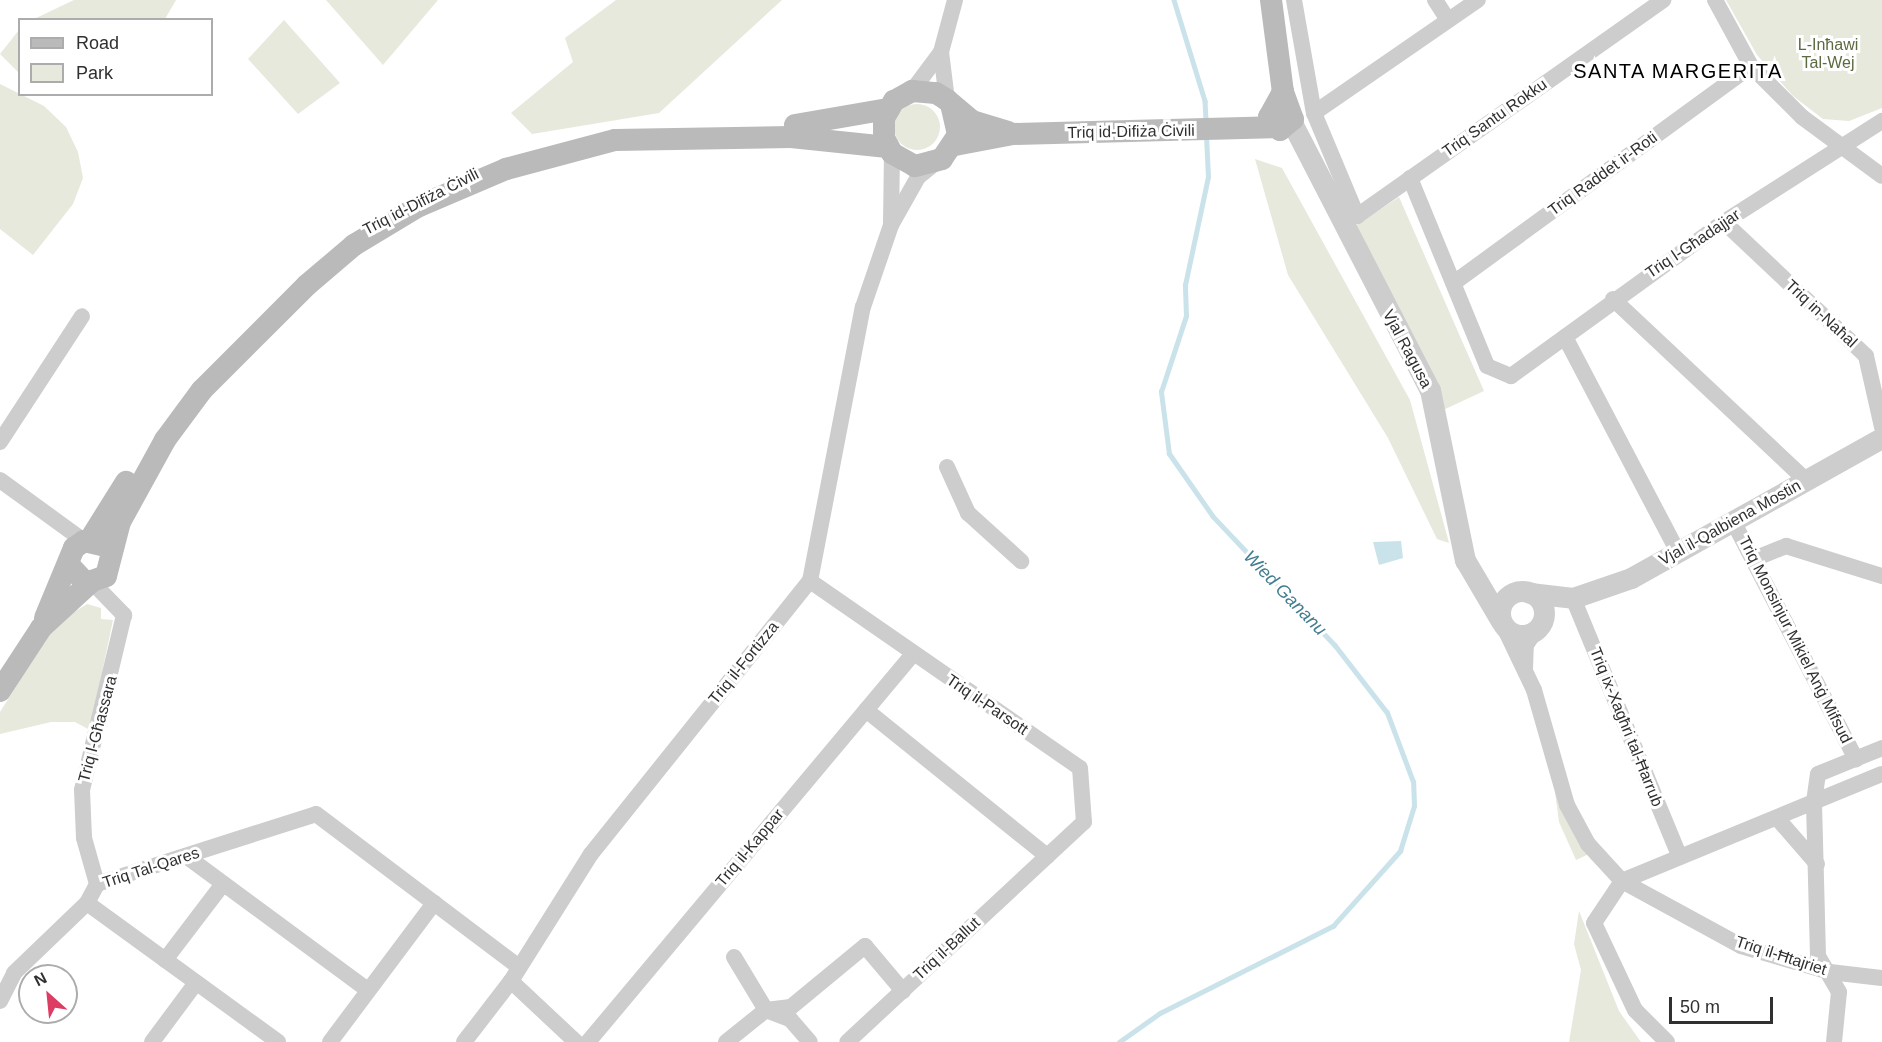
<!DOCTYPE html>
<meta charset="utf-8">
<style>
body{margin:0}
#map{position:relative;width:1882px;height:1042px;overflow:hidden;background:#fff;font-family:Helvetica,sans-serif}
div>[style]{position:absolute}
.green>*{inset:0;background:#e6e9dc}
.round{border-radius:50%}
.water>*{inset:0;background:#cae2e9}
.stream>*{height:4.5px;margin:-2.25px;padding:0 2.25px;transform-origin:2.25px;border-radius:2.25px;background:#cae2e9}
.minor>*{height:16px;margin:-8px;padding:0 8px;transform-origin:8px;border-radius:8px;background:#cdcdcd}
.tertiary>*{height:21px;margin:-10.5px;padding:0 10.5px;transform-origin:10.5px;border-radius:10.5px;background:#cdcdcd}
.tertiary>.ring{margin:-10.5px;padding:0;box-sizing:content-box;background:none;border:21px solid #cdcdcd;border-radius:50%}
.secondary>*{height:22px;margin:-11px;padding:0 11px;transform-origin:11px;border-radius:11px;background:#bababa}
span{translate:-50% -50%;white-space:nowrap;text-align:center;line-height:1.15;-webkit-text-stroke:6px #fff;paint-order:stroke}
.park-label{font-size:16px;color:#5b6a3f}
.street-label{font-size:16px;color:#303030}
.water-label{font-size:18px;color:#427e8f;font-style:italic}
.quarter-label{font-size:20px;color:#000;letter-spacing:1.5px}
.legend{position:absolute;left:18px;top:18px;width:195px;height:78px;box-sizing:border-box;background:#fff;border:2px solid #acacac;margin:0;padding:8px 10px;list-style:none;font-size:18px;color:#303030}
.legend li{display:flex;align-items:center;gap:12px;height:30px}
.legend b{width:30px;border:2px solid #acacac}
.north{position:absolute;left:18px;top:964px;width:60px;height:60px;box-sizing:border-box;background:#fff;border:2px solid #acacac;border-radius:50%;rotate:333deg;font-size:16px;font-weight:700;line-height:24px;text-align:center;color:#303030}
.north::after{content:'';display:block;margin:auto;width:21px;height:27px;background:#dd3d63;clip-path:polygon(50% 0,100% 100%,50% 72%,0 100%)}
.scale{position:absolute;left:1669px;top:997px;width:104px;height:27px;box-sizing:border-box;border:3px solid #303030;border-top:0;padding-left:8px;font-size:18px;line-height:21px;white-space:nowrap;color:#303030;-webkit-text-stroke:4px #fff;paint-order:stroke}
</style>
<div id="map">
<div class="green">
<div style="clip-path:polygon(74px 0,176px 0,165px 19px,34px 19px)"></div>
<div style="clip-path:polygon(326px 0,438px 0,383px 65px)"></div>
<div style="clip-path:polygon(616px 0,782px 0,659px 113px,532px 134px,511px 113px,573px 62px,565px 38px)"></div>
<div style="clip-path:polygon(1726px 0,1882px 0,1882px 108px,1849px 121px,1823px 119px,1793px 96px,1757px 55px)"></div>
<div style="clip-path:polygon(284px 20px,340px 83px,298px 114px,248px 59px)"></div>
<div style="clip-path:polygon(19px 30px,19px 73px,0 54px)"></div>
<div style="clip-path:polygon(0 84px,44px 106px,66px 127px,78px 152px,83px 178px,73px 204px,33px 255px,0 229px)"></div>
<div class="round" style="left:894px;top:104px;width:46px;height:46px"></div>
<div style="clip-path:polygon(1255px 159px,1282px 168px,1410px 400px,1449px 543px,1437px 539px,1388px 438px,1288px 275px)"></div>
<div style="clip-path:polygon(1399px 197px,1484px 391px,1441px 411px,1351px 229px)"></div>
<div style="clip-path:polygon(87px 604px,101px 608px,101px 619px,113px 620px,90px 730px,75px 722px,51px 722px,0 734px,0 712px,56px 623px)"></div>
<div style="clip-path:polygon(1555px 792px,1589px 854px,1576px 860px,1559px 822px)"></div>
<div style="clip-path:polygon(1579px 911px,1619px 1011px,1641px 1042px,1569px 1042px,1581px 970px,1574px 944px)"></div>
</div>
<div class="water">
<div style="clip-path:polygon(1401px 541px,1403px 558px,1379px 565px,1373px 542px)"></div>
</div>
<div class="stream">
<div style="left:1174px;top:0;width:106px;rotate:72.9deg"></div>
<div style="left:1205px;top:101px;width:21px;rotate:87deg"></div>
<div style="left:1119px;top:1042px;width:50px;rotate:-35.3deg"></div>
<div style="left:1160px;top:1013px;width:194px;rotate:-26.7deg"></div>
<div style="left:1333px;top:926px;width:101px;rotate:-48.2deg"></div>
<div style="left:1400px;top:851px;width:47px;rotate:-72.7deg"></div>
<div style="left:1414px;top:806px;width:24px;rotate:-92deg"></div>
<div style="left:1413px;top:782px;width:74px;rotate:-110.6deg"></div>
<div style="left:1387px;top:713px;width:85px;rotate:-127.8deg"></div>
<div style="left:1335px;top:646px;width:178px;rotate:-133.4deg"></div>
<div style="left:1213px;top:517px;width:77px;rotate:-124.9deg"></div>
<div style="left:1169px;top:454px;width:63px;rotate:-97.4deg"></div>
<div style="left:1161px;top:392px;width:80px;rotate:-71.8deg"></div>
<div style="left:1186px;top:316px;width:31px;rotate:-92deg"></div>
<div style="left:1185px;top:285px;width:110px;rotate:-78deg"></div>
<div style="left:1208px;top:177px;width:41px;rotate:-92.8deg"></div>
</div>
<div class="minor">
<div style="left:1294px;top:0;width:115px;rotate:80deg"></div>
<div style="left:1314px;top:113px;width:112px;rotate:67.3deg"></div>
<div style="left:1357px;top:216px;width:375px;rotate:-35.2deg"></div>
<div style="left:1435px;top:0;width:24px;rotate:57deg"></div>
<div style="left:1715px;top:0;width:75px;rotate:61.4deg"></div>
<div style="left:1751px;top:66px;width:72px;rotate:45deg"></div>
<div style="left:1802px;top:117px;width:99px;rotate:36.4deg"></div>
<div style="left:912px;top:91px;width:49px;rotate:-53.4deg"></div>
<div style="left:947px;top:100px;width:48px;rotate:-97.1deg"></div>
<div style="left:941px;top:52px;width:54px;rotate:-74.9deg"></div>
<div style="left:1314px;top:113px;width:199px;rotate:-34.6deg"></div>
<div style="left:1410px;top:178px;width:203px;rotate:67.7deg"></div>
<div style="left:1487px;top:366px;width:26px;rotate:23deg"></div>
<div style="left:1511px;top:376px;width:263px;rotate:-35.9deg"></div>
<div style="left:1724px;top:222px;width:188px;rotate:-32.6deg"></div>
<div style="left:1724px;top:222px;width:195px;rotate:43.3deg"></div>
<div style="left:1866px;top:356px;width:73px;rotate:77.3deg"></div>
<div style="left:891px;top:224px;width:71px;rotate:-89.2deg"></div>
<div style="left:1455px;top:282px;width:366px;rotate:-36.1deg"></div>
<div style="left:1613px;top:299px;width:265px;rotate:43.2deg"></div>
<div style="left:1565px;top:337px;width:243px;rotate:62.3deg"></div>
<div style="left:0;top:442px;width:150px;rotate:-56.9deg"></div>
<div style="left:947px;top:467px;width:51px;rotate:65.5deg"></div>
<div style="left:968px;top:513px;width:72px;rotate:42.2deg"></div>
<div style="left:0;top:480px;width:104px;rotate:36deg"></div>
<div style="left:1734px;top:523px;width:266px;rotate:62.7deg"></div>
<div style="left:1754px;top:559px;width:35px;rotate:-22deg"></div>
<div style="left:1786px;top:546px;width:101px;rotate:17.4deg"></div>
<div style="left:810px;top:581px;width:328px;rotate:34.7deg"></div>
<div style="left:1080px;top:768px;width:54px;rotate:85.8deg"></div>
<div style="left:1084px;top:822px;width:323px;rotate:137.1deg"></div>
<div style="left:93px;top:583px;width:45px;rotate:45.9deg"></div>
<div style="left:124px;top:615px;width:180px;rotate:103.5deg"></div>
<div style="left:82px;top:790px;width:48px;rotate:87.6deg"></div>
<div style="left:84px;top:838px;width:48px;rotate:74.2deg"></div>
<div style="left:1573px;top:598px;width:280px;rotate:67.6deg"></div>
<div style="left:1503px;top:625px;width:72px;rotate:64.5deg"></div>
<div style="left:1534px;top:690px;width:120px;rotate:74deg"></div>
<div style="left:1567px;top:805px;width:44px;rotate:61.7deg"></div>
<div style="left:1588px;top:844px;width:50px;rotate:47.4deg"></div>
<div style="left:1622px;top:881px;width:136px;rotate:28.6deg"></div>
<div style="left:1741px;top:946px;width:93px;rotate:16.3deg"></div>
<div style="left:1830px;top:972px;width:52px;rotate:6.6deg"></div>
<div style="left:1525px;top:669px;width:24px;rotate:-88deg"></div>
<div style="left:1526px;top:645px;width:18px;rotate:-56deg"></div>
<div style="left:866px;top:710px;width:233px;rotate:38.9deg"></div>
<div style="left:1777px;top:818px;width:61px;rotate:49deg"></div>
<div style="left:186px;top:856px;width:226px;rotate:36.4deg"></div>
<div style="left:87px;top:903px;width:236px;rotate:36deg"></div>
<div style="left:734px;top:957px;width:62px;rotate:58.9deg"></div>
<div style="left:766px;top:1010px;width:26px;rotate:21deg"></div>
<div style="left:790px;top:1019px;width:30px;rotate:49deg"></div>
<div style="left:165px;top:960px;width:96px;rotate:-52.7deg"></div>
<div style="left:511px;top:981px;width:89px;rotate:43.2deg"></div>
<div style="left:0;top:1001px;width:31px;rotate:-63deg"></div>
<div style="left:14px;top:973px;width:101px;rotate:-43.8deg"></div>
<div style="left:87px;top:903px;width:21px;rotate:-62deg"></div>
<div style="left:97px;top:884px;width:230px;rotate:-17.7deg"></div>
<div style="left:316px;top:814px;width:253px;rotate:37deg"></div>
<div style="left:152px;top:1042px;width:72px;rotate:-53.4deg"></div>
<div style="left:330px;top:1042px;width:174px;rotate:-53.2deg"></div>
<div style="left:464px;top:1042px;width:77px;rotate:-52.4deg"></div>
<div style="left:511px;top:981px;width:150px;rotate:-57.8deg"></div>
<div style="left:591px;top:854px;width:350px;rotate:-51.3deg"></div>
<div style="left:810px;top:581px;width:279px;rotate:-79.1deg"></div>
<div style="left:863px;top:307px;width:87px;rotate:-71.1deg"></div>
<div style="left:891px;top:225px;width:55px;rotate:-60.6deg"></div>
<div style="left:918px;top:177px;width:21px;rotate:-39deg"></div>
<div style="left:588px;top:1042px;width:506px;rotate:-50.05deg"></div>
<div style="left:726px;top:1042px;width:51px;rotate:-38.7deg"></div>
<div style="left:766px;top:1010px;width:25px;rotate:-7deg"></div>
<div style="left:791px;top:1007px;width:96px;rotate:-39.5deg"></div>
<div style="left:865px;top:946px;width:59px;rotate:49.8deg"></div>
<div style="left:1667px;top:1042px;width:45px;rotate:-135deg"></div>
<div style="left:1635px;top:1010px;width:96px;rotate:-115.2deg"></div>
<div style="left:1594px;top:923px;width:50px;rotate:-56.3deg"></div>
<div style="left:1622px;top:881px;width:281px;rotate:-22.4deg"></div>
<div style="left:1834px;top:1042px;width:50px;rotate:-84.3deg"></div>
<div style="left:1839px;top:992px;width:42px;rotate:-120.3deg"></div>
<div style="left:1818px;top:956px;width:154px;rotate:-91.5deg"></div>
<div style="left:1814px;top:802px;width:28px;rotate:-82deg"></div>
<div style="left:1818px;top:774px;width:69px;rotate:-22.1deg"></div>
</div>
<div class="tertiary">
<div style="left:1292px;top:123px;width:301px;rotate:62.7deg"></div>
<div style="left:1430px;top:390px;width:174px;rotate:78.4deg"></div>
<div style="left:1465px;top:560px;width:71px;rotate:59.5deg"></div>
<div class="ring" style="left:1500px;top:591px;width:23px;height:23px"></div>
<div style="left:1530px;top:593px;width:43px;rotate:6.6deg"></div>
<div style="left:1573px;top:598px;width:61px;rotate:-19deg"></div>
<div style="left:1631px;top:578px;width:287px;rotate:-29.2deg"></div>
</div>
<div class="secondary">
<div style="left:1271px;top:0;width:93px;rotate:82.6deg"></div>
<div style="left:1283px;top:92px;width:29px;rotate:70deg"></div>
<div style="left:1293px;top:119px;width:17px;rotate:140deg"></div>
<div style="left:1280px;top:130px;width:17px;rotate:-130deg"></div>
<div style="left:1269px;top:117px;width:29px;rotate:-61deg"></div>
<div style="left:951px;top:104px;width:32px;rotate:77deg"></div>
<div style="left:958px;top:135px;width:29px;rotate:124deg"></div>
<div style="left:942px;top:159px;width:28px;rotate:165deg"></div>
<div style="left:915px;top:166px;width:26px;rotate:-151deg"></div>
<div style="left:892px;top:153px;width:17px;rotate:-118deg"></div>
<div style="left:884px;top:138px;width:20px;rotate:-90deg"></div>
<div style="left:884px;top:118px;width:20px;rotate:-60deg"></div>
<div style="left:894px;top:101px;width:21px;rotate:-29deg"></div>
<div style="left:912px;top:91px;width:24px;rotate:5deg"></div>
<div style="left:936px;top:93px;width:13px;rotate:32deg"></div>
<div style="left:947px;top:100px;width:33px;rotate:40deg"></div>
<div style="left:972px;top:121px;width:38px;rotate:17deg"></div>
<div style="left:795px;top:125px;width:94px;rotate:-9.8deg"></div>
<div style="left:955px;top:145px;width:59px;rotate:-10.7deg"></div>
<div style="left:1013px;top:134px;width:260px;rotate:-1.5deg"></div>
<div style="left:89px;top:541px;width:70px;rotate:-57.9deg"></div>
<div style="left:69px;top:565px;width:25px;rotate:47deg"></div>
<div style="left:86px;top:583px;width:21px;rotate:-19deg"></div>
<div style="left:106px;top:576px;width:56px;rotate:-75.5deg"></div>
<div style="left:120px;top:522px;width:94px;rotate:-61.2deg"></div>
<div style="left:165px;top:440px;width:62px;rotate:-53.5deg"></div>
<div style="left:202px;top:390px;width:148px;rotate:-45deg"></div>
<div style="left:307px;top:285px;width:62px;rotate:-40.4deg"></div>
<div style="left:354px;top:245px;width:76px;rotate:-31deg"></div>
<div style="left:419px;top:206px;width:95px;rotate:-23deg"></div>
<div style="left:506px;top:169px;width:113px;rotate:-14.9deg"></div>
<div style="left:615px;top:140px;width:176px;rotate:-1deg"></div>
<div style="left:791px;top:137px;width:97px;rotate:5.9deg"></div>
<div style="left:45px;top:618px;width:76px;rotate:-67.5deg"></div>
<div style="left:74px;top:548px;width:12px;rotate:-35deg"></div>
<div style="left:84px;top:541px;width:18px;rotate:13deg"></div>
<div style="left:0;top:691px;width:75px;rotate:-56.9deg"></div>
<div style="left:41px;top:628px;width:67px;rotate:-42.6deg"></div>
</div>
<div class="park-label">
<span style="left:1828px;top:54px">L-Inħawi<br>Tal-Wej</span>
</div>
<div class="street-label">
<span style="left:1495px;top:118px;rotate:-35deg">Triq Santu Rokku</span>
<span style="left:1131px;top:132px;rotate:-1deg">Triq id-Difiża Ċivili</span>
<span style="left:1603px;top:174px;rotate:-36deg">Triq Raddet ir-Roti</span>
<span style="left:421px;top:202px;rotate:-27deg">Triq id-Difiża Ċivili</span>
<span style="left:1693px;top:244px;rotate:-34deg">Triq l-Għadajjar</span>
<span style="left:1821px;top:314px;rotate:43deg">Triq in-Naħal</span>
<span style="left:1407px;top:349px;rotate:62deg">Vjal Ragusa</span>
<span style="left:1730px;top:523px;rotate:-29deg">Vjal il-Qalbiena Mostin</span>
<span style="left:1795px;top:640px;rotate:63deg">Triq Monsinjur Mikiel Anġ Mifsud</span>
<span style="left:744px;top:663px;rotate:-51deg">Triq il-Fortizza</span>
<span style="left:987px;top:705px;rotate:34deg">Triq il-Parsott</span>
<span style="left:1626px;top:727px;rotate:68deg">Triq ix-Xagħri tal-Ħarrub</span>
<span style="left:98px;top:729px;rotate:-75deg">Triq l-Għassara</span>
<span style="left:750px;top:848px;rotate:-50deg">Triq il-Kappar</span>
<span style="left:151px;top:868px;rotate:-18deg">Triq Tal-Qares</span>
<span style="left:947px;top:949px;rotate:-43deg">Triq il-Ballut</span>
<span style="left:1781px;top:956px;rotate:18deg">Triq il-Ħtajriet</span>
</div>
<div class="water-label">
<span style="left:1285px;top:593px;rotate:46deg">Wied Gananu</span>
</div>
<div class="quarter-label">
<span style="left:1678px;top:71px">SANTA MARGERITA</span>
</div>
<ul class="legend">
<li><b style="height:8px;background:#bababa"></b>Road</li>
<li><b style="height:16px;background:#e6e9dc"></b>Park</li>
</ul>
<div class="north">N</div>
<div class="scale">50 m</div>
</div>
